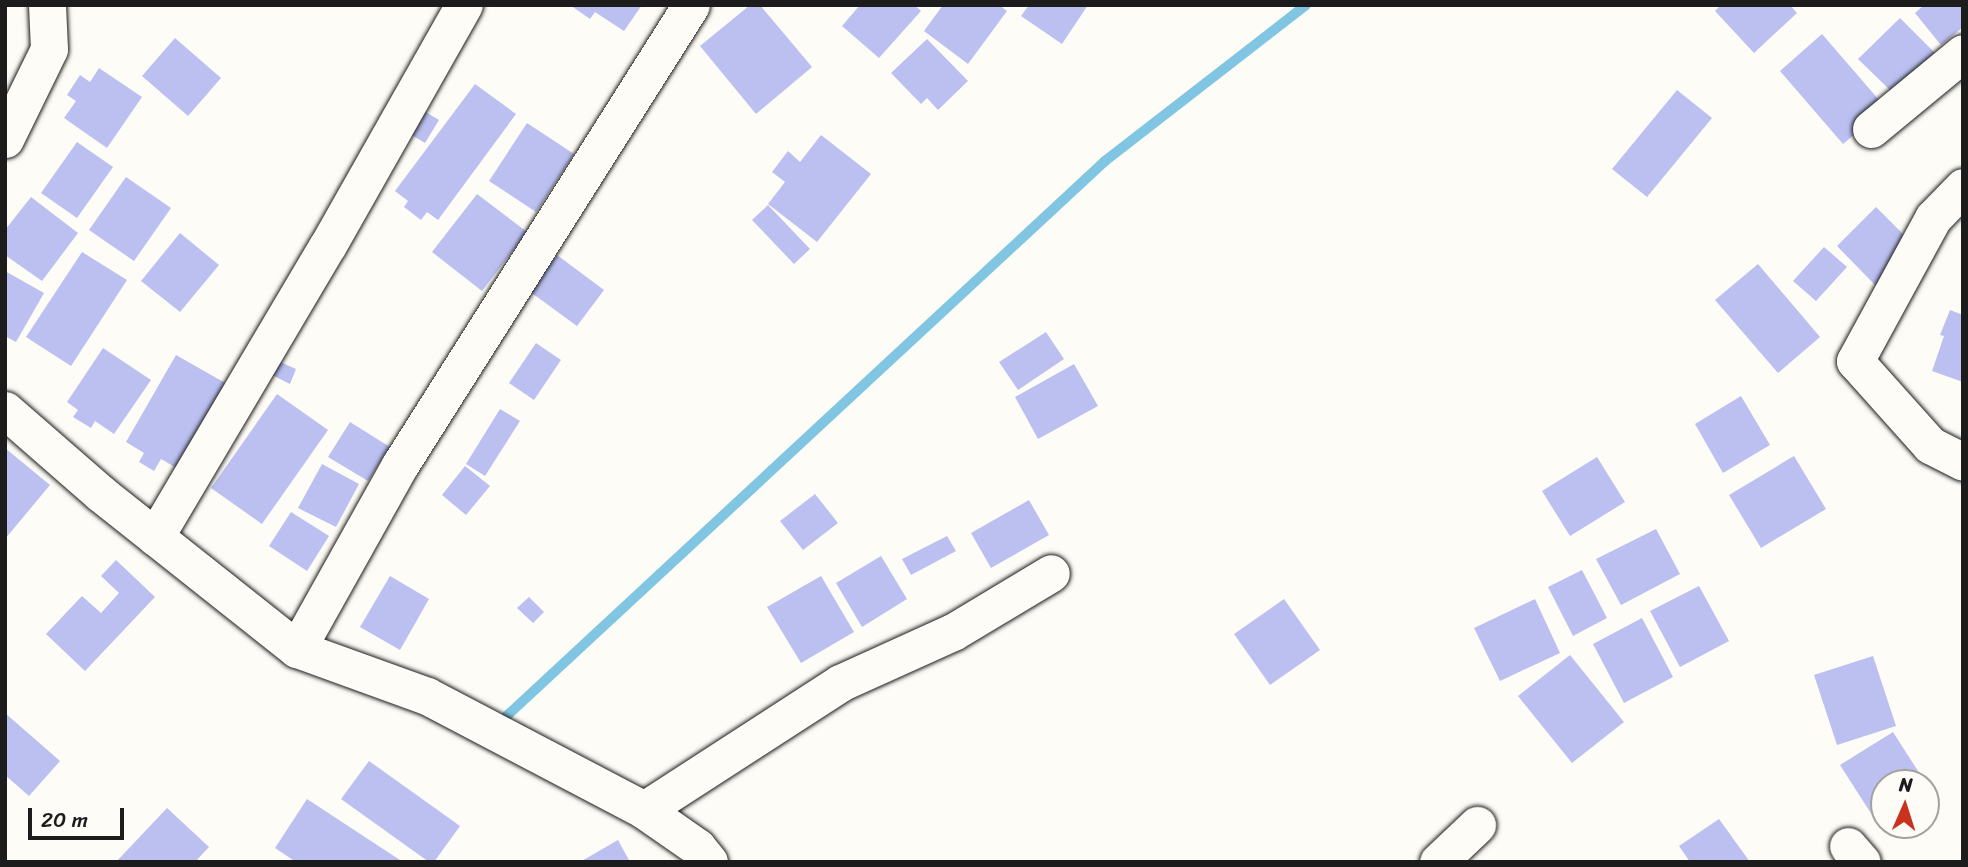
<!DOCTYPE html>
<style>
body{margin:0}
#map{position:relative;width:1968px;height:867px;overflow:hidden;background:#fdfcf7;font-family:Sriracha,sans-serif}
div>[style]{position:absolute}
.stream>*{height:10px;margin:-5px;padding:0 5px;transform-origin:5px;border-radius:5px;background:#80c5e1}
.building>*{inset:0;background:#bbc0f1}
.roads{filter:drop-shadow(0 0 2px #1c1c1c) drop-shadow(0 0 2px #1c1c1c)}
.minor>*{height:37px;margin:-18.5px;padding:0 18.5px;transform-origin:18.5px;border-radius:18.5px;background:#fdfcf7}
span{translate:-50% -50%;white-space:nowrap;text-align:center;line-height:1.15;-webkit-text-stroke:5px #fdfcf7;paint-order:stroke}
.frame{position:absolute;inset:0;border:7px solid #1c1c1c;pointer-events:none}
.north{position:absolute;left:1870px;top:769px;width:70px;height:70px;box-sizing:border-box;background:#fdfcf7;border:2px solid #a3a29f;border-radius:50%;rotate:3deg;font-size:19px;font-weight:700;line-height:28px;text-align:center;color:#1c1c1c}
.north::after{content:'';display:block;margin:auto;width:24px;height:32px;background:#c8321e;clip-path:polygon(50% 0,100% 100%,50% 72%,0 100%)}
.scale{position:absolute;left:28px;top:808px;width:96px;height:32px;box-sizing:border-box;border:4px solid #1c1c1c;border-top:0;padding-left:9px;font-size:21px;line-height:24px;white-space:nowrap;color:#1c1c1c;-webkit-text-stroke:5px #fdfcf7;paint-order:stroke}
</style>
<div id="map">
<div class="stream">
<div style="left:497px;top:725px;width:829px;rotate:-42.85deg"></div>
<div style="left:1105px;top:161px;width:254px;rotate:-37.8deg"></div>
</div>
<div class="building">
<div style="clip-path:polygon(570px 5px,642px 5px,624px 31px,595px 12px,590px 19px)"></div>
<div style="clip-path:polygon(750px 5px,760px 5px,812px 67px,756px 114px,700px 46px)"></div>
<div style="clip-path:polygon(860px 5px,914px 5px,921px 11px,879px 58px,842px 26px)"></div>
<div style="clip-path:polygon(943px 5px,999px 5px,1007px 11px,968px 64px,924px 31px)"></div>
<div style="clip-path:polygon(1029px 5px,1088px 5px,1062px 44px,1021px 16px)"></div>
<div style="clip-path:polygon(1721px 5px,1790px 5px,1797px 13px,1754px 53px,1715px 11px)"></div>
<div style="clip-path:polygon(1924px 5px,1959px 5px,1963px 9px,1963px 27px,1941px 45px,1915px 13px)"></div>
<div style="clip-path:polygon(1900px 18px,1935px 53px,1894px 94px,1858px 59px)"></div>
<div style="clip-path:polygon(1822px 34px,1886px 108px,1843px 144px,1780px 71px)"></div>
<div style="clip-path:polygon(175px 38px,221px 78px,188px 116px,142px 76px)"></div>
<div style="clip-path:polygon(927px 39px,968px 81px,938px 110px,927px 98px,921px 104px,891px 73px)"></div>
<div style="clip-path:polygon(99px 68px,142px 97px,107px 148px,64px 118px,76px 101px,67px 95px,80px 75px,90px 82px)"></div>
<div style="clip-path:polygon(475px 84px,516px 114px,438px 220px,427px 212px,421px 220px,404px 207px,408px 201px,395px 191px)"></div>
<div style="clip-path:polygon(1677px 90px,1712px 118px,1647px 197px,1612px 169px)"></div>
<div style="clip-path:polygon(424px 111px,439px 120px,425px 143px,410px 134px)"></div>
<div style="clip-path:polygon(527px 123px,574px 154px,536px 212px,489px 181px)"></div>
<div style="clip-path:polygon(821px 135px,871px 174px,817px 242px,768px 204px,785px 182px,772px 172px,788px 151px,800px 162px)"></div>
<div style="clip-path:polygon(77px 142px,113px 167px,77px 218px,41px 193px)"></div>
<div style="clip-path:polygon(126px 177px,171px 208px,134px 261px,89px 230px)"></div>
<div style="clip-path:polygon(477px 194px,527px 232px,482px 291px,432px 252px)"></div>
<div style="clip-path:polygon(31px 197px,78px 233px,42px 281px,5px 255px,5px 230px)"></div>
<div style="clip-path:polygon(768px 205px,810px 249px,794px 264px,752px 220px)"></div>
<div style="clip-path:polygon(1876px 207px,1916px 247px,1876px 286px,1837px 246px)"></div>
<div style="clip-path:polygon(180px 233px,219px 265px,180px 312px,141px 281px)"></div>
<div style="clip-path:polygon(1824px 247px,1847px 267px,1816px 301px,1793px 281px)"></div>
<div style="clip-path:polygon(82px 252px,127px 280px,71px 366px,26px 337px)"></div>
<div style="clip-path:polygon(557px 255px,604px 290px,577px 326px,529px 291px)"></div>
<div style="clip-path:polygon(1758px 264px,1820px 337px,1778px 373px,1715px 300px)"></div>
<div style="clip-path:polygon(5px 271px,44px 293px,16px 342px,5px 336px)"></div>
<div style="clip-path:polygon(1950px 310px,1963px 315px,1963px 382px,1932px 371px,1944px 336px,1940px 335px)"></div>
<div style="clip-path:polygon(1046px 332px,1064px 359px,1018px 390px,999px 362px)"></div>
<div style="clip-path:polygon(536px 343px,561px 360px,534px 400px,509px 383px)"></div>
<div style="clip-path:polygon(103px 348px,151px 380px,114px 434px,95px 421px,91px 428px,73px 417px,78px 410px,67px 402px)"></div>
<div style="clip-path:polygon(176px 355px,227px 384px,178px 469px,161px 459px,154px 471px,139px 462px,144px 453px,126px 442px)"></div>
<div style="clip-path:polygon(278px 361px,296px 369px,290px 384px,272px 375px)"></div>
<div style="clip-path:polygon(1074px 364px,1098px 406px,1038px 439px,1015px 397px)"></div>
<div style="clip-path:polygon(277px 394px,328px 430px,262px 524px,211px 488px)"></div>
<div style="clip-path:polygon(1741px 396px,1770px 445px,1723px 473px,1695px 424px)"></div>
<div style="clip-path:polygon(500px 409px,520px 421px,485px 476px,466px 464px)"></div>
<div style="clip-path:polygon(350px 422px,390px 447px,368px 481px,328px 457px)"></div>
<div style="clip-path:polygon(5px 448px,50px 485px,5px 539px)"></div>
<div style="clip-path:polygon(1794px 456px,1826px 509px,1761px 548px,1729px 495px)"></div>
<div style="clip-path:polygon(1597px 457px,1625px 502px,1570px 536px,1542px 491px)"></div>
<div style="clip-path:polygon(322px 464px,359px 484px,336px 527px,298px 508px)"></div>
<div style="clip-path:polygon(465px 466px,490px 486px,466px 515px,442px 495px)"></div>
<div style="clip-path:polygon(815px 494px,838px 523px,803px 550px,780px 521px)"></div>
<div style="clip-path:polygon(1029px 500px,1049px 535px,991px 568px,971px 533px)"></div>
<div style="clip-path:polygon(291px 512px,329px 536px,307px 571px,269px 546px)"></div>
<div style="clip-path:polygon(1656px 529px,1680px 574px,1621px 605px,1596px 559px)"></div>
<div style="clip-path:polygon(947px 536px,956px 551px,911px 575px,902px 559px)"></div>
<div style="clip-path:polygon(881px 556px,907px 599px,862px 627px,836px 583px)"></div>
<div style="clip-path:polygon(116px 560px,155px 597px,85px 671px,46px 634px,82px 596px,101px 613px,119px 593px,101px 576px)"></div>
<div style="clip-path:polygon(1582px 570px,1607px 618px,1573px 636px,1548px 587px)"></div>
<div style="clip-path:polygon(390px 576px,429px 599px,400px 650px,360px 627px)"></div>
<div style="clip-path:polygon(821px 576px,854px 632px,801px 663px,767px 607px)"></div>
<div style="clip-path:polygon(1699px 586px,1729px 641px,1680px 667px,1650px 611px)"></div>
<div style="clip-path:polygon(529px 597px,544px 612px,533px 623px,517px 608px)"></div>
<div style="clip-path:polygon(1284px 599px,1320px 650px,1270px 685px,1234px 634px)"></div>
<div style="clip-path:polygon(1535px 599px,1560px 653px,1500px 681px,1474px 628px)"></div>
<div style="clip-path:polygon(1642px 618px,1673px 677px,1624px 703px,1593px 644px)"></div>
<div style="clip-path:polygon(1570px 655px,1624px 722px,1572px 763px,1518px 696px)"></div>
<div style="clip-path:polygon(1873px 656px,1896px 726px,1837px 745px,1814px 675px)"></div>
<div style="clip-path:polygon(5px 713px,60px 761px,29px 796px,5px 775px)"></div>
<div style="clip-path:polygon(1893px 732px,1925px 782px,1884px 783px,1884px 807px,1872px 815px,1840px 765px)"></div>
<div style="clip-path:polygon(369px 761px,460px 826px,434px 862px,429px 862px,341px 799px)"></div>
<div style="clip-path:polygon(307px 799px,403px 862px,296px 862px,275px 848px)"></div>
<div style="clip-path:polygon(167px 808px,209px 847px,195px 862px,116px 862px)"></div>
<div style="clip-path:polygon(1719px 819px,1750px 862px,1690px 862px,1679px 846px)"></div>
<div style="clip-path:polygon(618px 840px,630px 862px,580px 862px)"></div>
</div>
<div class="roads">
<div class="minor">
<div style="left:1871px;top:129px;width:119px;rotate:-39.6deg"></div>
<div style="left:5px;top:139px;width:100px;rotate:-63.9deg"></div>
<div style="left:49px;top:49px;width:44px;rotate:-92.6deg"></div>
<div style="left:1963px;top:187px;width:43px;rotate:134.1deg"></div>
<div style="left:1933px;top:218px;width:163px;rotate:118.6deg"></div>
<div style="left:1855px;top:361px;width:113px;rotate:48.2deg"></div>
<div style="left:1930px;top:445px;width:37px;rotate:27deg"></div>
<div style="left:5px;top:410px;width:126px;rotate:41.1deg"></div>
<div style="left:100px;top:493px;width:251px;rotate:38.4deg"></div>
<div style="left:297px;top:649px;width:138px;rotate:19.9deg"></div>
<div style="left:427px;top:696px;width:245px;rotate:27.7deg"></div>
<div style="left:644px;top:810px;width:65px;rotate:34.9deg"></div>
<div style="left:697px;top:847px;width:19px;rotate:51deg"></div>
<div style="left:155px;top:537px;width:339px;rotate:-59.4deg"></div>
<div style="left:328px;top:245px;width:276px;rotate:-60.5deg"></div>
<div style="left:297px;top:649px;width:211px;rotate:-60.8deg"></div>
<div style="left:400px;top:465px;width:544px;rotate:-57.68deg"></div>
<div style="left:644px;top:810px;width:234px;rotate:-32.9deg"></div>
<div style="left:840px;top:683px;width:124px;rotate:-24.3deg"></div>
<div style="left:953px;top:632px;width:114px;rotate:-31deg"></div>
<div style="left:1848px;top:846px;width:21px;rotate:49deg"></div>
<div style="left:1438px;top:862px;width:54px;rotate:-43.5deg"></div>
</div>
</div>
<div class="frame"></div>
<div class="north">N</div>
<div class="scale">20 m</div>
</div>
